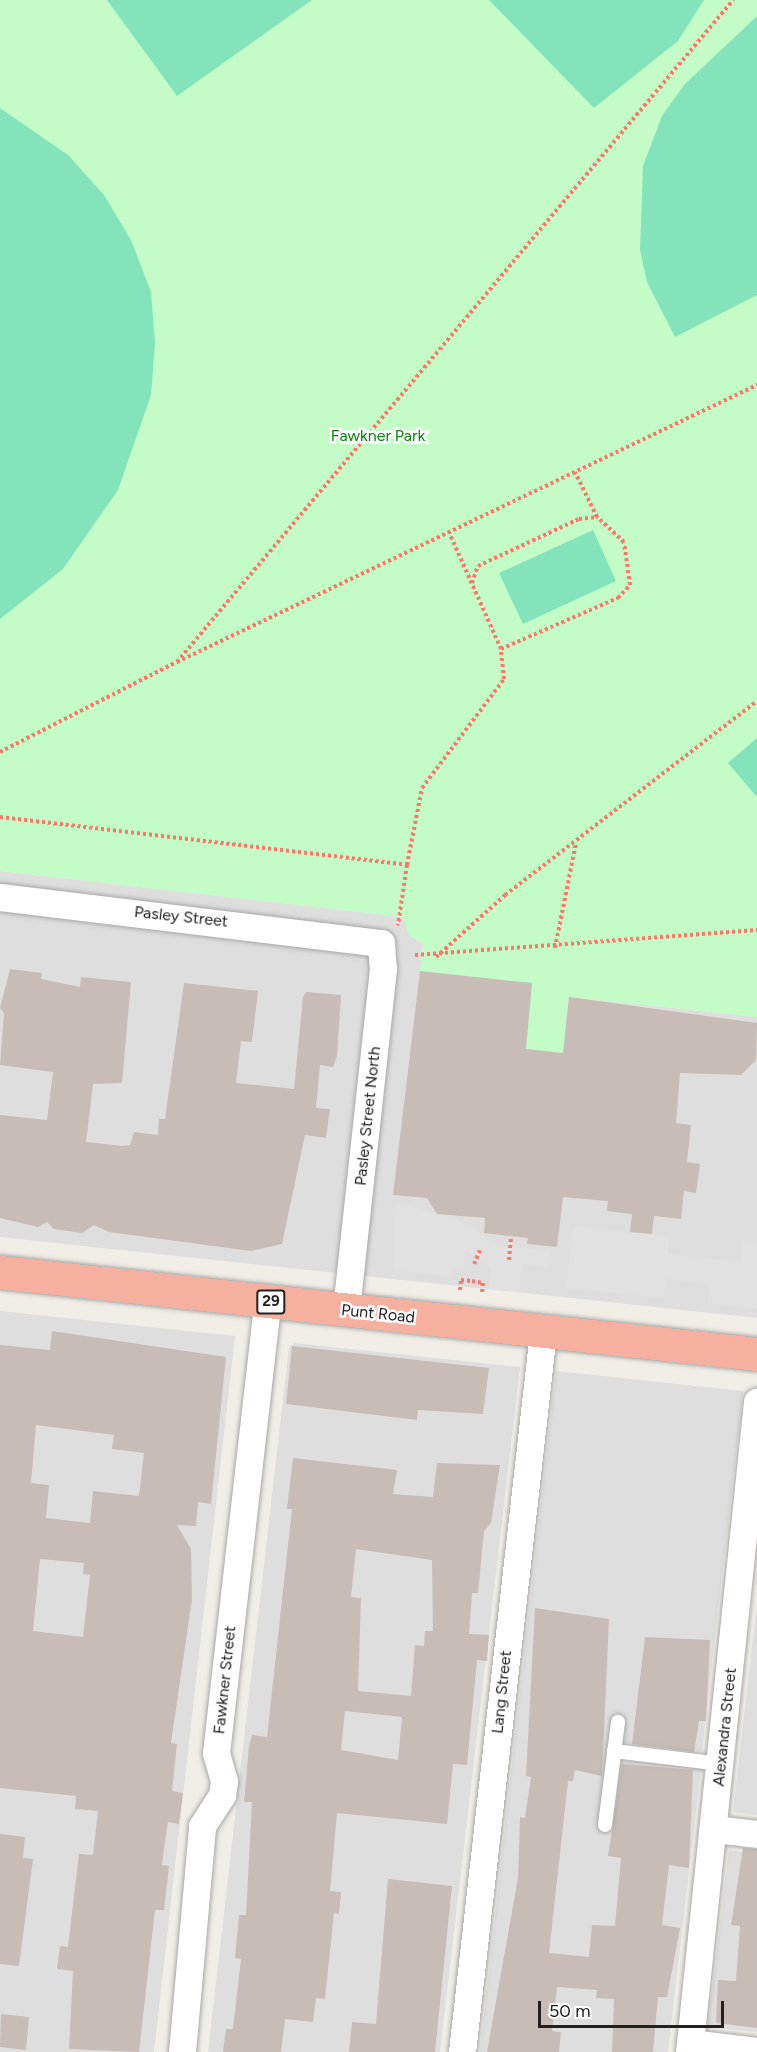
<!DOCTYPE html>
<style>
body{margin:0}
#map{position:relative;width:757px;height:2052px;overflow:hidden;background:#f1eee7;font-family:Figtree,sans-serif}
div>[style]{position:absolute}
.residential>*{inset:0;background:#dfdede}
.park>*{inset:0;background:#c4fcc7}
.pitch>*{inset:0;background:#83e3bb}
.parking>*{inset:0;background:#e1e1e1}
.building>*{inset:0;background:#c7bdb6}
.path>*{height:4px;margin-top:-2px;transform-origin:0;background:repeating-linear-gradient(90deg,#ff756a 0 3px,transparent 0 6px)}
.roads{filter:drop-shadow(0 0 2px #a8a8a8) drop-shadow(0 0 2px #a8a8a8)}
.service>*{height:14px;margin:-7px;padding:0 7px;transform-origin:7px;border-radius:7px;background:#fff}
.minor>*{height:27px;margin:-13.5px;padding:0 13.5px;transform-origin:13.5px;border-radius:13.5px;background:#fff}
.trunk>*{height:33px;margin:-16.5px;padding:0 16.5px;transform-origin:16.5px;border-radius:16.5px;background:#f5b0a0}
span{translate:-50% -50%;white-space:nowrap;text-align:center;line-height:1.15;-webkit-text-stroke:5px #fff;paint-order:stroke}
.shield-label span{padding:2px 4px;background:#fff;border:2px solid;border-radius:4px;-webkit-text-stroke-width:0}
.shield-label{font-size:15px;color:#212121;font-weight:700}
.park-label{font-size:16px;color:#07860e}
.street-label{font-size:16px;color:#212121}
.scale{position:absolute;left:538px;top:2001px;width:186px;height:27px;box-sizing:border-box;border:3px solid #212121;border-top:0;padding-left:8px;font-size:18px;line-height:21px;white-space:nowrap;color:#212121;-webkit-text-stroke:4px #fff;paint-order:stroke}
</style>
<div id="map">
<div class="residential">
<div style="clip-path:polygon(0 871px,404px 917px,409px 935px,423px 943px,420px 971px,532px 983px,532px 993px,757px 1017px,757px 1318px,0 1237px)"></div>
<div style="clip-path:polygon(0 1311px,235px 1336px,154px 2052px,0 2052px)"></div>
<div style="clip-path:polygon(294px 1343px,520px 1367px,440px 2052px,208px 2052px,289px 1347px)"></div>
<div style="clip-path:polygon(556px 1371px,743px 1391px,702px 1751px,620px 1742px,623px 1717px,612px 1716px,601px 1830px,609px 1831px,618px 1760px,701px 1768px,668px 2052px,480px 2052px)"></div>
<div style="clip-path:polygon(757px 1604px,757px 1815px,733px 1812px)"></div>
<div style="clip-path:polygon(729px 1850px,757px 1854px,757px 2032px,708px 2027px)"></div>
</div>
<div class="park">
<div style="clip-path:polygon(0 0,757px 0,757px 1017px,569px 997px,565px 1030px,578px 1058px,534px 1063px,535px 1050px,525px 1049px,532px 984px,420px 971px,423px 944px,409px 935px,403px 917px,0 871px)"></div>
</div>
<div class="pitch">
<div style="clip-path:polygon(107px 0,312px 0,177px 96px)"></div>
<div style="clip-path:polygon(489px 0,704px 0,678px 41px,594px 108px)"></div>
<div style="clip-path:polygon(757px 16px,757px 295px,675px 337px,647px 282px,640px 250px,643px 166px,662px 116px,684px 85px)"></div>
<div style="clip-path:polygon(0 108px,68px 155px,104px 195px,131px 240px,151px 292px,155px 343px,151px 395px,118px 490px,63px 569px,0 619px)"></div>
<div style="clip-path:polygon(593px 530px,616px 581px,523px 624px,499px 573px)"></div>
<div style="clip-path:polygon(757px 738px,757px 797px,728px 763px)"></div>
</div>
<div class="parking">
<div style="clip-path:polygon(395px 1202px,459px 1220px,500px 1246px,550px 1251px,548px 1267px,522px 1264px,519px 1292px,489px 1289px,491px 1267px,466px 1251px,463px 1269px,453px 1268px,452px 1277px,394px 1270px)"></div>
<div style="clip-path:polygon(573px 1226px,669px 1237px,668px 1254px,740px 1262px,743px 1240px,757px 1242px,757px 1309px,708px 1303px,710px 1284px,666px 1279px,663px 1298px,566px 1288px)"></div>
</div>
<div class="building">
<div style="clip-path:polygon(10px 969px,42px 973px,41px 979px,80px 987px,81px 977px,131px 982px,122px 1083px,93px 1084px,86px 1142px,123px 1146px,130px 1145px,134px 1132px,158px 1135px,159px 1119px,165px 1119px,184px 983px,258px 991px,252px 1042px,241px 1041px,236px 1083px,294px 1089px,303px 997px,306px 992px,341px 995px,337px 1056px,333px 1067px,320px 1065px,316px 1108px,330px 1109px,326px 1138px,305px 1135px,282px 1244px,251px 1251px,109px 1232px,94px 1225px,82px 1233px,54px 1229px,47px 1222px,38px 1227px,0 1218px,0 1115px,47px 1120px,53px 1072px,0 1065px,4px 1013px,0 1008px)"></div>
<div style="clip-path:polygon(420px 971px,532px 983px,526px 1049px,563px 1053px,569px 997px,757px 1023px,756px 1060px,741px 1075px,680px 1073px,676px 1123px,691px 1125px,687px 1162px,700px 1164px,696px 1193px,684px 1191px,681px 1219px,654px 1216px,652px 1234px,630px 1232px,632px 1214px,607px 1211px,608px 1201px,563px 1197px,557px 1247px,527px 1244px,528px 1238px,484px 1233px,485px 1218px,437px 1214px,427px 1198px,393px 1195px)"></div>
<div style="clip-path:polygon(evenodd,52px 1331px,226px 1357px,211px 1504px,198px 1502px,196px 1526px,177px 1525px,191px 1549px,192px 1599px,171px 1743px,177px 1744px,172px 1791px,183px 1793px,179px 1824px,168px 1822px,165px 1840px,162px 1865px,169px 1866px,164px 1910px,155px 1910px,139px 2052px,69px 2049px,73px 1971px,57px 1969px,60px 1946px,68px 1947px,79px 1854px,93px 1855px,98px 1811px,75px 1809px,76px 1796px,0 1788px,0 1345px,50px 1350px,52px 1331px,36px 1425px,114px 1435px,112px 1449px,144px 1453px,139px 1496px,93px 1491px,90px 1523px,46px 1518px,49px 1485px,31px 1483px,36px 1425px,52px 1331px,40px 1559px,84px 1563px,83px 1574px,90px 1575px,83px 1637px,33px 1631px,40px 1559px)"></div>
<div style="clip-path:polygon(292px 1346px,489px 1368px,483px 1414px,418px 1410px,417px 1420px,286px 1404px)"></div>
<div style="clip-path:polygon(evenodd,293px 1458px,397px 1470px,393px 1494px,433px 1497px,437px 1463px,500px 1465px,491px 1523px,484px 1531px,478px 1593px,472px 1593px,469px 1634px,489px 1635px,487px 1661px,477px 1660px,467px 1765px,453px 1764px,447px 1824px,337px 1813px,330px 1891px,341px 1892px,339px 1914px,334px 1913px,325px 1999px,316px 1998px,313px 2022px,285px 2019px,281px 2052px,223px 2052px,226px 2029px,233px 2029px,241px 1959px,235px 1958px,239px 1915px,246px 1915px,252px 1802px,244px 1802px,249px 1746px,252px 1735px,267px 1737px,292px 1509px,287px 1509px,293px 1458px,356px 1549px,432px 1560px,433px 1631px,425px 1631px,424px 1646px,415px 1645px,411px 1696px,358px 1691px,361px 1598px,351px 1597px,356px 1549px,293px 1458px,345px 1711px,402px 1717px,398px 1760px,341px 1750px,345px 1711px)"></div>
<div style="clip-path:polygon(535px 1608px,609px 1619px,602px 1776px,575px 1770px,573px 1781px,568px 1781px,549px 1953px,589px 1957px,592px 1925px,615px 1926px,621px 1858px,608px 1856px,622px 1764px,693px 1770px,689px 1868px,669px 1865px,662px 1925px,680px 1928px,667px 1997px,658px 1997px,653px 2052px,612px 2052px,614px 1999px,596px 1998px,597px 1990px,557px 1987px,552px 2031px,561px 2032px,559px 2052px,487px 2052px,518px 1878px,520px 1817px,525px 1818px,531px 1777px,526px 1776px)"></div>
<div style="clip-path:polygon(645px 1637px,710px 1640px,706px 1721px,699px 1721px,694px 1752px,632px 1744px)"></div>
<div style="clip-path:polygon(0 1834px,25px 1837px,23px 1858px,33px 1859px,19px 1966px,0 1964px)"></div>
<div style="clip-path:polygon(743px 1848px,757px 1849px,757px 2028px,716px 2023px,718px 1980px,736px 1981px,740px 1926px,731px 1925px)"></div>
<div style="clip-path:polygon(388px 1879px,452px 1886px,435px 2052px,349px 2052px,352px 2022px,376px 2024px)"></div>
<div style="clip-path:polygon(1px 2014px,29px 2017px,26px 2050px,0 2047px)"></div>
</div>
<div class="path">
<div style="left:472px;top:583px;width:18px;rotate:-71deg"></div>
<div style="left:478px;top:566px;width:111px;rotate:-25deg"></div>
<div style="left:579px;top:519px;width:18px;rotate:-6deg"></div>
<div style="left:501px;top:649px;width:128px;rotate:-23.6deg"></div>
<div style="left:618px;top:598px;width:18px;rotate:-47deg"></div>
<div style="left:630px;top:585px;width:43px;rotate:-97.9deg"></div>
<div style="left:624px;top:542px;width:37px;rotate:-137deg"></div>
<div style="left:597px;top:517px;width:50px;rotate:-116.1deg"></div>
<div style="left:177px;top:662px;width:865px;rotate:-49.97deg"></div>
<div style="left:0;top:752px;width:199px;rotate:-27deg"></div>
<div style="left:177px;top:662px;width:643px;rotate:-25.53deg"></div>
<div style="left:0;top:817px;width:410px;rotate:6.7deg"></div>
<div style="left:407px;top:865px;width:61px;rotate:98.5deg"></div>
<div style="left:407px;top:865px;width:78px;rotate:-79deg"></div>
<div style="left:422px;top:788px;width:136px;rotate:-53deg"></div>
<div style="left:504px;top:679px;width:30px;rotate:-96deg"></div>
<div style="left:501px;top:649px;width:128px;rotate:-114deg"></div>
<div style="left:555px;top:948px;width:107px;rotate:-78.7deg"></div>
<div style="left:415px;top:955px;width:343px;rotate:-4.2deg"></div>
<div style="left:436px;top:957px;width:93px;rotate:-41.9deg"></div>
<div style="left:505px;top:895px;width:318px;rotate:-37.6deg"></div>
<div style="left:509px;top:1260px;width:24px;rotate:-85deg"></div>
<div style="left:474px;top:1264px;width:15px;rotate:-67deg"></div>
<div style="left:460px;top:1290px;width:10px;rotate:-84deg"></div>
<div style="left:461px;top:1280px;width:11px;rotate:5deg"></div>
<div style="left:472px;top:1281px;width:11px;rotate:10deg"></div>
<div style="left:483px;top:1283px;width:9px;rotate:96deg"></div>
</div>
<div class="roads">
<div class="service">
<div style="left:614px;top:1751px;width:108px;rotate:6.9deg"></div>
<div style="left:605px;top:1825px;width:104px;rotate:-82.8deg"></div>
</div>
<div class="minor">
<div style="left:0;top:897px;width:384px;rotate:6.9deg"></div>
<div style="left:381px;top:943px;width:26px;rotate:86deg"></div>
<div style="left:383px;top:969px;width:344px;rotate:96.2deg"></div>
<div style="left:714px;top:1829px;width:43px;rotate:6.6deg"></div>
<div style="left:690px;top:2043px;width:67px;rotate:6.8deg"></div>
<div style="left:182px;top:2052px;width:227px;rotate:-84.9deg"></div>
<div style="left:202px;top:1826px;width:37px;rotate:-57deg"></div>
<div style="left:222px;top:1795px;width:14px;rotate:-82deg"></div>
<div style="left:224px;top:1781px;width:29px;rotate:-106deg"></div>
<div style="left:216px;top:1753px;width:454px;rotate:-83.5deg"></div>
<div style="left:462px;top:2052px;width:725px;rotate:-83.58deg"></div>
<div style="left:689px;top:2052px;width:654px;rotate:-84.03deg"></div>
</div>
<div class="trunk">
<div style="left:0;top:1272px;width:761px;rotate:6.18deg"></div>
</div>
</div>
<div class="shield-label">
<span style="left:271px;top:1302px">29</span>
</div>
<div class="park-label">
<span style="left:378px;top:436px">Fawkner Park</span>
</div>
<div class="street-label">
<span style="left:181px;top:917px;rotate:6deg">Pasley Street</span>
<span style="left:368px;top:1116px;rotate:-84deg">Pasley Street North</span>
<span style="left:378px;top:1314px;rotate:6deg">Punt Road</span>
<span style="left:225px;top:1680px;rotate:-84deg">Fawkner Street</span>
<span style="left:502px;top:1692px;rotate:-84deg">Lang Street</span>
<span style="left:725px;top:1727px;rotate:-84deg">Alexandra Street</span>
</div>
<div class="scale">50 m</div>
</div>
